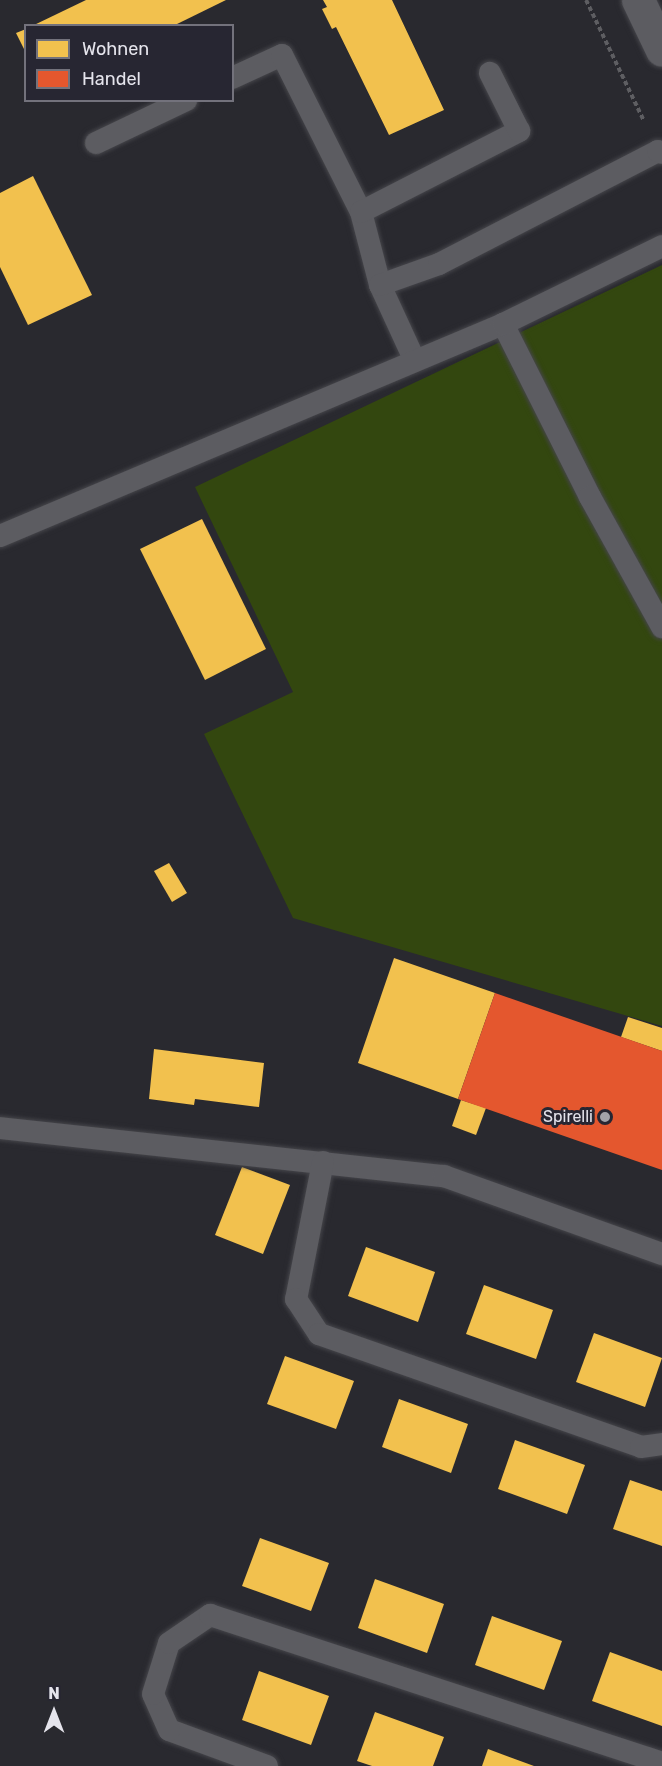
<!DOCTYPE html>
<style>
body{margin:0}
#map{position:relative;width:662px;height:1766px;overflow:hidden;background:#29292f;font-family:Rubik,sans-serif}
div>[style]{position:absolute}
.green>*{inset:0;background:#33470f}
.homes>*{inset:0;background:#f2c14e}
.shops>*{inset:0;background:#e4572e}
.path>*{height:4px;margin-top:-2px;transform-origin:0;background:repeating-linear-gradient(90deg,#5e5e62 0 4.5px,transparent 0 7.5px)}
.roads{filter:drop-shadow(0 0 2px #45454a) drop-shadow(0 0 2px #45454a)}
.lane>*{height:22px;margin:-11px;padding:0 11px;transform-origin:11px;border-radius:11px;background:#5c5c61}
.secondary>*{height:33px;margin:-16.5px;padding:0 16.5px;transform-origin:16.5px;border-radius:16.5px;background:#5c5c61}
.dots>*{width:16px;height:16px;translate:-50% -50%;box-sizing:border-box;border:3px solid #272632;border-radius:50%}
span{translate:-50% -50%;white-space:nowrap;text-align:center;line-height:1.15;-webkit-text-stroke:6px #272632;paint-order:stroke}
.poi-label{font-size:16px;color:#e5e4ec}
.right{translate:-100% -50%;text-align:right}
.legend{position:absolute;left:24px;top:24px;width:210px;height:78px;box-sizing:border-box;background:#272632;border:2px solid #73727c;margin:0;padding:8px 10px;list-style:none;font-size:18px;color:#e5e4ec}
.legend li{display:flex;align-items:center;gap:12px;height:30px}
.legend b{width:30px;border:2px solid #73727c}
.north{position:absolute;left:24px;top:1682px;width:60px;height:60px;-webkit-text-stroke:4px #272632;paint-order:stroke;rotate:0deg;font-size:16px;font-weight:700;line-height:24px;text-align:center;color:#e5e4ec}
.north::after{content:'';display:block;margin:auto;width:21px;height:27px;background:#e5e4ec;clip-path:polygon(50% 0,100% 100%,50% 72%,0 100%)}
</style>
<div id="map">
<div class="green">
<div style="clip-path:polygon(662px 265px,662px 1026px,293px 918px,204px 734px,293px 692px,195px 487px)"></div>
</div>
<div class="homes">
<div style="clip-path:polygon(86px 0,226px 0,173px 26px,32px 26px)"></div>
<div style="clip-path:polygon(323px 0,392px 0,444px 110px,389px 135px,336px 27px,332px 29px,322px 9px,327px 7px)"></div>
<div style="clip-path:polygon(26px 29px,26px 53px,16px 33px)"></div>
<div style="clip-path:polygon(33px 176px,92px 295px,28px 325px,0 267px,0 193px)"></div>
<div style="clip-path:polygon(202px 519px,266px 649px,205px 680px,140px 549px)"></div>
<div style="clip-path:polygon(169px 863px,187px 893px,172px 902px,154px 871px)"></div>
<div style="clip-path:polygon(394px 958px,495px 993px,458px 1099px,358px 1063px)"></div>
<div style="clip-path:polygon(628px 1017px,662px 1028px,662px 1051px,621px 1037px)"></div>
<div style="clip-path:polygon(154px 1049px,264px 1063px,259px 1107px,195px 1099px,194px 1105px,149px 1099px)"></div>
<div style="clip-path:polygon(461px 1100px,486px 1108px,476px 1135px,452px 1126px)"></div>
<div style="clip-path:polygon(242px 1167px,290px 1185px,263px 1254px,215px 1235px)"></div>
<div style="clip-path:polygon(366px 1247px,435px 1272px,418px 1322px,348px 1296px)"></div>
<div style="clip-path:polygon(484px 1285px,553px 1310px,536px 1359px,466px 1334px)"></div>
<div style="clip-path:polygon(594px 1333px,662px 1358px,645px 1407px,576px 1382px)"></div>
<div style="clip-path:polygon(285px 1356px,354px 1381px,336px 1429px,267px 1404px)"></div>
<div style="clip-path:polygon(399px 1399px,468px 1424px,451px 1473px,382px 1447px)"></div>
<div style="clip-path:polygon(515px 1440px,585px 1465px,567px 1514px,498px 1489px)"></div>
<div style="clip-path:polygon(630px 1480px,662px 1491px,662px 1546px,613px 1529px)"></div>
<div style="clip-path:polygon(260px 1538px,329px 1563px,311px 1611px,242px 1586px)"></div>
<div style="clip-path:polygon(375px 1579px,444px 1604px,427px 1653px,358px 1628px)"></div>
<div style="clip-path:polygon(492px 1616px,562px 1641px,544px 1690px,475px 1665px)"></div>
<div style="clip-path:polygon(610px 1652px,662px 1671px,662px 1726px,592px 1701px)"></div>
<div style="clip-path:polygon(259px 1671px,329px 1696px,311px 1745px,242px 1720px)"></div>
<div style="clip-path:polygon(375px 1712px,444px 1737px,433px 1766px,372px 1766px,357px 1761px)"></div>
<div style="clip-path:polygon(488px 1749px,534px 1766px,482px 1766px)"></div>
</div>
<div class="shops">
<div style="clip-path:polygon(495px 993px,662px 1051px,662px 1170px,458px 1099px)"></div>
</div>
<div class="path">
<div style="left:586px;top:0;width:134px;rotate:64.4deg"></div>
</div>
<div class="roads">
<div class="lane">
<div style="left:232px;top:78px;width:55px;rotate:-24.7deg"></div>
<div style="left:282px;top:55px;width:176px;rotate:63.3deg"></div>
<div style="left:361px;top:212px;width:75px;rotate:75.4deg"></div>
<div style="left:380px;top:285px;width:81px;rotate:65.3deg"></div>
<div style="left:96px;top:143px;width:100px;rotate:-25.5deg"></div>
<div style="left:361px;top:212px;width:178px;rotate:-27.1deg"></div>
<div style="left:519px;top:131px;width:65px;rotate:-116.6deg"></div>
<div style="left:380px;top:285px;width:63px;rotate:-19.6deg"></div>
<div style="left:439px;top:264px;width:246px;rotate:-27.3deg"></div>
<div style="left:658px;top:151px;width:4px;rotate:27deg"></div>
<div style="left:503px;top:324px;width:194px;rotate:63.3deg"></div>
<div style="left:590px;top:497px;width:149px;rotate:61deg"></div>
<div style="left:0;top:536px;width:546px;rotate:-22.85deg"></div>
<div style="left:503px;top:324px;width:177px;rotate:-26.1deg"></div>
<div style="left:0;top:1128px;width:447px;rotate:6.2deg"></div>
<div style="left:444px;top:1176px;width:232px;rotate:19.7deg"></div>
<div style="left:323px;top:1162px;width:140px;rotate:101.1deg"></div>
<div style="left:296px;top:1299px;width:42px;rotate:56.7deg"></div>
<div style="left:319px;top:1334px;width:341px;rotate:19.3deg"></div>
<div style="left:641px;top:1447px;width:21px;rotate:-8deg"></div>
<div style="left:267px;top:1766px;width:104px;rotate:-159.8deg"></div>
<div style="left:169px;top:1730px;width:39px;rotate:-114deg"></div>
<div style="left:153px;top:1694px;width:53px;rotate:-72.6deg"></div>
<div style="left:169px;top:1643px;width:50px;rotate:-34.3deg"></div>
<div style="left:210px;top:1615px;width:476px;rotate:18.1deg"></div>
</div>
<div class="secondary">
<div style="left:638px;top:0;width:55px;rotate:64.4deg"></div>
</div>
</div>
<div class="dots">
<div style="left:605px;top:1117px;background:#a3a3aa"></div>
</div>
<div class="poi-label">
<span class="right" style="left:593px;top:1117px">Spirelli</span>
</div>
<ul class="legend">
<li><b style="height:16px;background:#f2c14e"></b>Wohnen</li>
<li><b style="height:16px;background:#e4572e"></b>Handel</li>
</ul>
<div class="north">N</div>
</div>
